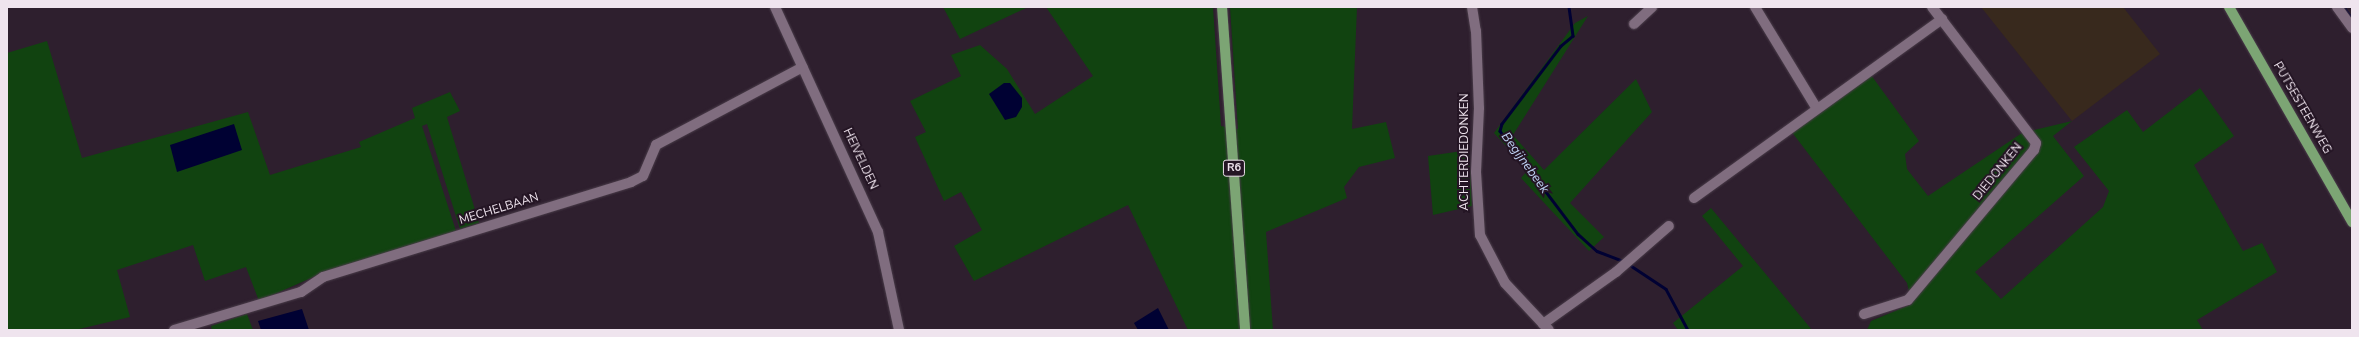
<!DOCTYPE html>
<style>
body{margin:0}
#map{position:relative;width:2359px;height:337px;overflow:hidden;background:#2e1f2e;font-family:"Nunito Sans",sans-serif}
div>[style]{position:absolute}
.industrial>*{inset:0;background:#38291d}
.green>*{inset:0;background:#114310}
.water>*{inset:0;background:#000133}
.stream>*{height:2.5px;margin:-1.25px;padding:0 1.25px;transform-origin:1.25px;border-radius:1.25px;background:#000133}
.roads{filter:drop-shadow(0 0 1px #4a3d4a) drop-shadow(0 0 1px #4a3d4a)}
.minor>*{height:10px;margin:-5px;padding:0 5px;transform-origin:5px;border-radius:5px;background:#806d7f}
.major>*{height:10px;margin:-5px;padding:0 5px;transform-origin:5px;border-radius:5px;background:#7ca574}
span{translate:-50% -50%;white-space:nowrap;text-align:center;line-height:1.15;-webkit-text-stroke:4px #241524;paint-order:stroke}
.shield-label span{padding:1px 3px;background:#241524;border:1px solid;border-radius:3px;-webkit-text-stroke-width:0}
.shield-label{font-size:11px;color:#efe4ee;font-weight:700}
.street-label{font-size:12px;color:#efe4ee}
.water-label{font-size:13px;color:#bfd3f5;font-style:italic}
.frame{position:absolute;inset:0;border:8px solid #efe4ee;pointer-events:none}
</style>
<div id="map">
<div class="industrial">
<div style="clip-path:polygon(1981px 7px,2123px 7px,2160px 54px,2072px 121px)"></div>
</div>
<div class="green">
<div style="clip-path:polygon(943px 7px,1025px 7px,1026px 8px,960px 39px)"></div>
<div style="clip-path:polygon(1046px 7px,1213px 7px,1221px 126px,1238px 129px,1230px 7px,1357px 7px,1352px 129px,1386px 122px,1395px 158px,1359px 167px,1344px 187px,1347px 198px,1266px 232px,1273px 330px,1188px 330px,1128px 205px,974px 281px,954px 246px,982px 230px,961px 192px,944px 201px,915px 137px,926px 132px,910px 101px,961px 76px,951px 55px,980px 45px,1007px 69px,1035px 114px,1093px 76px)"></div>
<div style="clip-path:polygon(1588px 16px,1513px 135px,1544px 170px,1636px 79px,1652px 112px,1570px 203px,1604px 237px,1589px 251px,1521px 178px,1528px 170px,1494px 133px,1575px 23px)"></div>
<div style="clip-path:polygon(47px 41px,82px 158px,248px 112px,270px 175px,361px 147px,359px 142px,415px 118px,412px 108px,450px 92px,460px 111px,447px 117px,479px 223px,460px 229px,427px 124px,422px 126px,456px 231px,327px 271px,259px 301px,246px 267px,205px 281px,193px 245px,117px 270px,130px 317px,75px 330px,7px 330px,7px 53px)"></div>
<div style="clip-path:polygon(1871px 75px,1919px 141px,1905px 154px,1907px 169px,1928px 196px,2022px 133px,2072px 121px,2053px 136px,2084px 176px,1975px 272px,2001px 299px,2103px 207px,2109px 191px,2074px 147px,2127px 110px,2143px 132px,2200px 88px,2234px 136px,2194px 165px,2243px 251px,2262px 243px,2277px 272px,2197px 320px,2203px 330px,1867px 330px,1871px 321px,1912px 304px,1907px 283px,1791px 131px)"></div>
<div style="clip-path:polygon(1469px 150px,1472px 206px,1433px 215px,1428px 156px)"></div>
<div style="clip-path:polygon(1711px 208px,1812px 330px,1678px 330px,1673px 323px,1743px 266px,1702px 216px)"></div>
<div style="clip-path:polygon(247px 314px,253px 330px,212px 330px,211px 326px)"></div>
</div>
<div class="water">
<div style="clip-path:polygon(1004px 83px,1010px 83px,1022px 98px,1022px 107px,1016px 117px,1005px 120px,989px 94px)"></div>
<div style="clip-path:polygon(234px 124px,242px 150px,177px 172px,170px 145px)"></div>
<div style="clip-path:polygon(1158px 308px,1169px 330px,1138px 330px,1134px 323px)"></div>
<div style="clip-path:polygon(302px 309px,309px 330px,261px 330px,258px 321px)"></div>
</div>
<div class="stream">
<div style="left:1569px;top:7px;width:29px;rotate:82deg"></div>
<div style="left:1573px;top:36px;width:16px;rotate:140deg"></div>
<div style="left:1561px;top:46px;width:98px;rotate:127.1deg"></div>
<div style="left:1502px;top:124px;width:7px;rotate:106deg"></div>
<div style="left:1500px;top:131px;width:129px;rotate:52.9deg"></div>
<div style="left:1578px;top:234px;width:25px;rotate:42deg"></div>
<div style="left:1597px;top:251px;width:28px;rotate:21deg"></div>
<div style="left:2344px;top:7px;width:14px;rotate:56deg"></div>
<div style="left:1630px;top:265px;width:43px;rotate:33.7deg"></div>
<div style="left:1666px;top:289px;width:47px;rotate:61.8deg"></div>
</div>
<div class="roads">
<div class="minor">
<div style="left:775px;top:7px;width:247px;rotate:65.4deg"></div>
<div style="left:878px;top:232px;width:100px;rotate:77.9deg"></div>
<div style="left:1472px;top:7px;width:24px;rotate:81deg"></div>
<div style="left:1476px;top:31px;width:77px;rotate:87.8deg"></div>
<div style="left:1479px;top:108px;width:64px;rotate:92.7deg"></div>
<div style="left:1476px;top:172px;width:63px;rotate:86.4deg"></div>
<div style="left:1480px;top:235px;width:54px;rotate:62.5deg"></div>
<div style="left:1505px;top:283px;width:64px;rotate:46.9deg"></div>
<div style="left:1755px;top:7px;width:119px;rotate:58.7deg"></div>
<div style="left:2337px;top:7px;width:26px;rotate:54deg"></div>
<div style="left:1634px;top:24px;width:25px;rotate:-43deg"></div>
<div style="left:1694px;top:198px;width:306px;rotate:-35.8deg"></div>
<div style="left:1864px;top:314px;width:46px;rotate:-17.7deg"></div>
<div style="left:1908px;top:300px;width:196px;rotate:-50deg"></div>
<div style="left:2034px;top:150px;width:7px;rotate:-74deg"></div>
<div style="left:2036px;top:143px;width:171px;rotate:-127.4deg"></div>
<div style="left:1543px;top:324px;width:90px;rotate:-35.5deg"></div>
<div style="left:1616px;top:272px;width:70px;rotate:-41deg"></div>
<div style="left:174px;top:330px;width:133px;rotate:-16.7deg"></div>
<div style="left:301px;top:292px;width:27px;rotate:-34deg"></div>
<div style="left:323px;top:277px;width:322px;rotate:-17.1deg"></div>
<div style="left:631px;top:182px;width:13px;rotate:-27deg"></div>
<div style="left:643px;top:176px;width:34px;rotate:-67deg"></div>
<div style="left:656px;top:145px;width:166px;rotate:-28deg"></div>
</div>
<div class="major">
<div style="left:1222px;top:7px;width:324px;rotate:85.9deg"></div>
<div style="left:2229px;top:7px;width:248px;rotate:60.2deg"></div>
</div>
</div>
<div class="shield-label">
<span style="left:1234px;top:168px">R6</span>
</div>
<div class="street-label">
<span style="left:2302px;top:108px;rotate:60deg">PUTSESTEENWEG</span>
<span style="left:1465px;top:152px;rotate:-90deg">ACHTERDIEDONKEN</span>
<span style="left:860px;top:159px;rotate:65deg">HEIVELDEN</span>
<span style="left:1998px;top:172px;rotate:-51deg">DIEDONKEN</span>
<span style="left:499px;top:209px;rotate:-17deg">MECHELBAAN</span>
</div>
<div class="water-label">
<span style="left:1525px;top:163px;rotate:54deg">Begijnebeek</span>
</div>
<div class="frame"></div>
</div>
